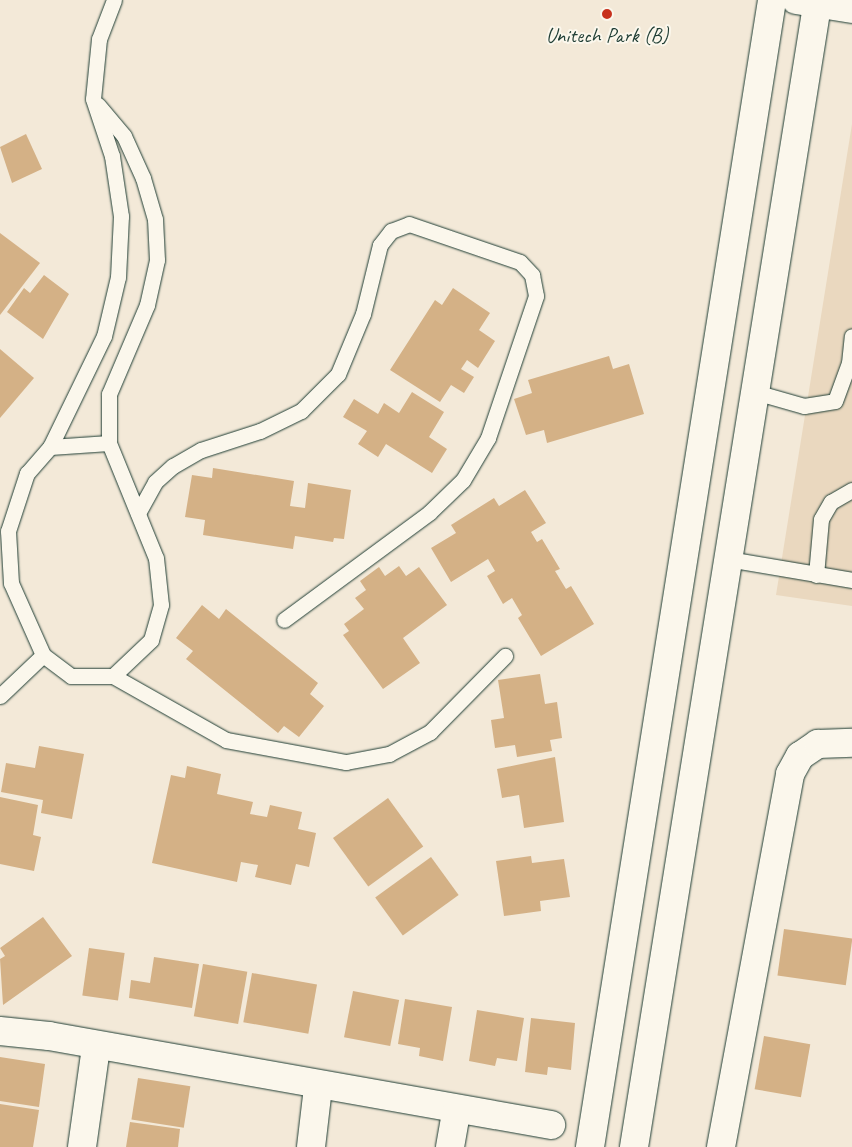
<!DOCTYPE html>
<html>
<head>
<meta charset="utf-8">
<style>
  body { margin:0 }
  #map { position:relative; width:852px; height:1147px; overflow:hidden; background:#f3e9d8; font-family:Caveat,sans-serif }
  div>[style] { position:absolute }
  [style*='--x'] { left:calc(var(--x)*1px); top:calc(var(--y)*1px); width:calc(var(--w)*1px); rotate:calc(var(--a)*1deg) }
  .built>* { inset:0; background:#ead8bf }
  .building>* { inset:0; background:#d4b186; transform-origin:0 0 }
  .roads { filter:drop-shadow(0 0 1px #1f3d34) drop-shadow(0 0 1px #1f3d34) }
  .service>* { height:15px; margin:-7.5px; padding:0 7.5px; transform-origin:7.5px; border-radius:7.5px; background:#fbf7ec }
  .minor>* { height:28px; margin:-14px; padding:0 14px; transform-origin:14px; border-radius:14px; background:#fbf7ec }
  .secondary>* { height:28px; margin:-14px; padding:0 14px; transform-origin:14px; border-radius:14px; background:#fbf7ec }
  .dots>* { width:14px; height:14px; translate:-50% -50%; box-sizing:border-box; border:2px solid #fbf7ec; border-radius:50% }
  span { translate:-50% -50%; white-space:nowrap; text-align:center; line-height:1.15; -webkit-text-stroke:4px #fbf7ec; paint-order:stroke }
  .poi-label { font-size:21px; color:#1f3d34 }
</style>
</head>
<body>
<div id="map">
  <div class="built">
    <div style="clip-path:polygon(852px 124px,852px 606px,776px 595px)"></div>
  </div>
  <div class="building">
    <div style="clip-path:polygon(26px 134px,42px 169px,12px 183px,0 147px)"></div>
    <div style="clip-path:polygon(0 233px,40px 263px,0 315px)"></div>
    <div style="clip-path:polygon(44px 275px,69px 294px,43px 339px,7px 312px,24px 288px,30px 293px)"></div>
    <div style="clip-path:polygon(453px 288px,490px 313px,479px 330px,495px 341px,478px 368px,467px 360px,461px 369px,474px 377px,464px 393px,451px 385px,440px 402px,390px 370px,435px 300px,442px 305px)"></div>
    <div style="clip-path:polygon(0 349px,34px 378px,0 418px)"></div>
    <div style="clip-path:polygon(609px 356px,613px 369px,629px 364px,644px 414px,547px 443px,544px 430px,526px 435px,514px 399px,532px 393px,528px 380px)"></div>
    <div style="clip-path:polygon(412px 392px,444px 412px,429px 437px,447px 449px,432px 473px,386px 444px,378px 457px,358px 444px,367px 431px,343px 417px,354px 399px,378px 414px,384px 403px,399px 413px)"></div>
    <div style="clip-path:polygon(213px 468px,294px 481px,290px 506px,305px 508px,308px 483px,351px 490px,344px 539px,334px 538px,333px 542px,295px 536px,293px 549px,203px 535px,205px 520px,185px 517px,192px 475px,212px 478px)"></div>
    <div style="clip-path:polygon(525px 490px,546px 523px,531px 532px,537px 542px,542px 539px,560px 569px,555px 571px,566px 589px,571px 586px,594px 624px,541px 656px,518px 618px,522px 615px,512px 598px,503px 604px,487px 576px,495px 571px,488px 559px,451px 582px,431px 548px,456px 533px,451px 525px,494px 498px,499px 506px)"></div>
    <div style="clip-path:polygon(399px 566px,406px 576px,419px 567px,447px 605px,403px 638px,420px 663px,383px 689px,343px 635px,349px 631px,344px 624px,364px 609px,355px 598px,366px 590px,360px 581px,379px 567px,385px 576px)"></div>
    <div style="clip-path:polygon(202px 605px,219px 619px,226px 609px,318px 683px,310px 694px,324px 706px,299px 737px,284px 726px,278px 733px,186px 659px,193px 651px,176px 638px)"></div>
    <div style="clip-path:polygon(540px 674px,545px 704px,557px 702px,562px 738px,550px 740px,552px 751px,517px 757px,515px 745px,495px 748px,491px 720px,504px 718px,498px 680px)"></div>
    <div style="clip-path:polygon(39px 746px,84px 754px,72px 819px,41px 813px,43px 800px,1px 792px,6px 763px,35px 768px)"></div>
    <div style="clip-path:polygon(555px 757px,564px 822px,524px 828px,519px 795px,502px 798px,497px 769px)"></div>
    <div style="clip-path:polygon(187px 766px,221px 774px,217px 794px,253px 802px,250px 814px,267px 817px,270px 805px,302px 812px,298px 829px,316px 833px,309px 867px,296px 864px,291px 885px,255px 877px,258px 865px,241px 862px,237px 882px,152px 863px,171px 775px,185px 778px)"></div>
    <div style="clip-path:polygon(0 797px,38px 805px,33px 835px,41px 837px,34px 871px,0 864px)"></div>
    <div style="left:388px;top:798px;width:60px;height:68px;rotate:54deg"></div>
    <div style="clip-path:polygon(531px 856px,532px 863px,564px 859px,570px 897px,540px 901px,541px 911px,504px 916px,496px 861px)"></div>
    <div style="left:431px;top:857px;width:47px;height:69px;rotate:54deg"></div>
    <div style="clip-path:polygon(43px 917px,72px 956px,3px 1005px,0 959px,5px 956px,0 948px)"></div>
    <div style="left:784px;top:929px;width:69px;height:47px;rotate:8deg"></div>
    <div style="left:89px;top:948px;width:36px;height:48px;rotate:8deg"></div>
    <div style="clip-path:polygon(154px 957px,199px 964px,192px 1008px,129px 998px,131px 980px,150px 983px)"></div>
    <div style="left:203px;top:964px;width:45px;height:53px;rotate:10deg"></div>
    <div style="left:252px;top:973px;width:66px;height:50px;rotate:10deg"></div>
    <div style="left:353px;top:991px;width:47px;height:47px;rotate:11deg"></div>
    <div style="clip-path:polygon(405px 999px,452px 1007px,443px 1061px,419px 1056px,420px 1048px,398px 1044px)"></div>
    <div style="clip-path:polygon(477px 1010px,524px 1018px,517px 1061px,497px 1058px,495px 1066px,469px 1061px)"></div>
    <div style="clip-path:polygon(531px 1018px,575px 1023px,571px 1070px,548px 1067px,547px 1075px,525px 1072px)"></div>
    <div style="left:764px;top:1036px;width:47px;height:54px;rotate:10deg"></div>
    <div style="clip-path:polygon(0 1057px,45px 1064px,39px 1107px,0 1101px)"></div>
    <div style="left:138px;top:1078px;width:53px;height:42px;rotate:9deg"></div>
    <div style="clip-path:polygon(0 1104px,39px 1110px,33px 1147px,0 1147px)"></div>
    <div style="clip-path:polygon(130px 1122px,180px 1129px,178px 1147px,126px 1147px)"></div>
  </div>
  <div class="roads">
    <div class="service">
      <div style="--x:114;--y:0;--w:42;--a:111"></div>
      <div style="--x:99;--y:39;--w:60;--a:95.7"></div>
      <div style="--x:93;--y:99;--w:60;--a:71.6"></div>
      <div style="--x:112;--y:156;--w:61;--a:81.5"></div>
      <div style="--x:121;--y:216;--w:61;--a:92.8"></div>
      <div style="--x:118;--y:277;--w:61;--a:103.3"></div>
      <div style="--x:104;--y:336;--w:123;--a:115.9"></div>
      <div style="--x:50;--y:447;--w:35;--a:131"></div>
      <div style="--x:27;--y:473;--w:61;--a:108.1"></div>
      <div style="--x:8;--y:531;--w:52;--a:86.7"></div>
      <div style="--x:11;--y:583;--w:79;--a:66"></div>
      <div style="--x:43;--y:655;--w:35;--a:37"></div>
      <div style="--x:71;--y:676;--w:42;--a:0"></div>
      <div style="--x:113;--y:676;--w:130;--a:29.5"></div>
      <div style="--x:226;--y:740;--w:122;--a:10.4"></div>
      <div style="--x:346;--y:762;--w:44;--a:-10.5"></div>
      <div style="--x:389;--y:754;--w:47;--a:-28.2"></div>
      <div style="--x:430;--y:732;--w:107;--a:-45.4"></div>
      <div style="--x:98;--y:105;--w:40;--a:50"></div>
      <div style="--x:124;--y:136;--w:46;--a:65.7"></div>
      <div style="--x:143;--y:178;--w:43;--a:73.7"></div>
      <div style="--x:155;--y:219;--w:41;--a:87.2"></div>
      <div style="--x:157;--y:260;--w:46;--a:102.5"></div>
      <div style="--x:147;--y:305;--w:97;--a:113.1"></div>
      <div style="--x:109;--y:394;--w:49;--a:90"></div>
      <div style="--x:109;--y:443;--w:124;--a:67.8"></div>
      <div style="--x:156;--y:558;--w:47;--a:83.9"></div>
      <div style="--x:161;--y:605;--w:36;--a:106"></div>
      <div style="--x:151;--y:640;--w:52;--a:136.5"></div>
      <div style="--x:755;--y:392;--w:51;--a:15.9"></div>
      <div style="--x:804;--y:406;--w:31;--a:-9"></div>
      <div style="--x:835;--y:401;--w:40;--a:-69.8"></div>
      <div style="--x:849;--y:363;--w:27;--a:-84"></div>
      <div style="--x:50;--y:447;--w:59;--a:-3.9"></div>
      <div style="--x:138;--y:513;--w:35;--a:-61"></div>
      <div style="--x:155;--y:482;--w:24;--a:-42"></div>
      <div style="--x:173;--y:466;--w:32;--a:-30"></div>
      <div style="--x:201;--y:450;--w:62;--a:-17.9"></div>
      <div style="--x:260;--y:431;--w:46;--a:-26"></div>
      <div style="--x:301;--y:411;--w:52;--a:-45"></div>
      <div style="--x:338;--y:374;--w:65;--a:-67.4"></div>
      <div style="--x:363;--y:314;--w:71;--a:-76.2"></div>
      <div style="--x:380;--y:245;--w:18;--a:-52"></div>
      <div style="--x:391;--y:231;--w:19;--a:-21"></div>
      <div style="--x:409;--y:224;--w:117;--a:18.9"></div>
      <div style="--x:520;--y:262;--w:18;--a:47"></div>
      <div style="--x:532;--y:275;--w:21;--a:79"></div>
      <div style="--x:536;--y:296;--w:150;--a:108.7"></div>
      <div style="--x:488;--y:438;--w:49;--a:120.8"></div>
      <div style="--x:463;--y:480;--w:47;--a:135.9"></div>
      <div style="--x:429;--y:513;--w:180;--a:143.6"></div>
      <div style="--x:728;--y:559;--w:126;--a:9.6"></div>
      <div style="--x:816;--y:575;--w:56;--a:-84.9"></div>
      <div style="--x:821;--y:519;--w:20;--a:-60"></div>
      <div style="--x:831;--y:502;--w:24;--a:-30"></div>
      <div style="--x:0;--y:696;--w:59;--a:-43.6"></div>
    </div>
    <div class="minor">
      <div style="--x:0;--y:1031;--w:49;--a:5.8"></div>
      <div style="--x:49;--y:1036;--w:510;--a:10.05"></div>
      <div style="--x:82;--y:1147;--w:101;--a:-82"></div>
      <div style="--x:311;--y:1147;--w:60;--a:-83.3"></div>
      <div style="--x:450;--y:1147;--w:36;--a:-80"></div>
      <div style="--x:721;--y:1147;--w:379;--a:-79.5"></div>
      <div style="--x:790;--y:774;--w:21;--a:-61"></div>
      <div style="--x:800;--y:756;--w:22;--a:-34"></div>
      <div style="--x:818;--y:744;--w:34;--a:-2"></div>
    </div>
    <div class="secondary">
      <div style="--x:796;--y:0;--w:57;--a:9.1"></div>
      <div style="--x:590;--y:1147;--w:1161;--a:-80.98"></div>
      <div style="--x:634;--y:1147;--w:1162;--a:-80.89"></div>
    </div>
  </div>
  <div class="dots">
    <div style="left:607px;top:14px;background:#c8321e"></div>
  </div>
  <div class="poi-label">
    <span style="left:607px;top:35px">Unitech Park (B)</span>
  </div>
</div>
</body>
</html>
